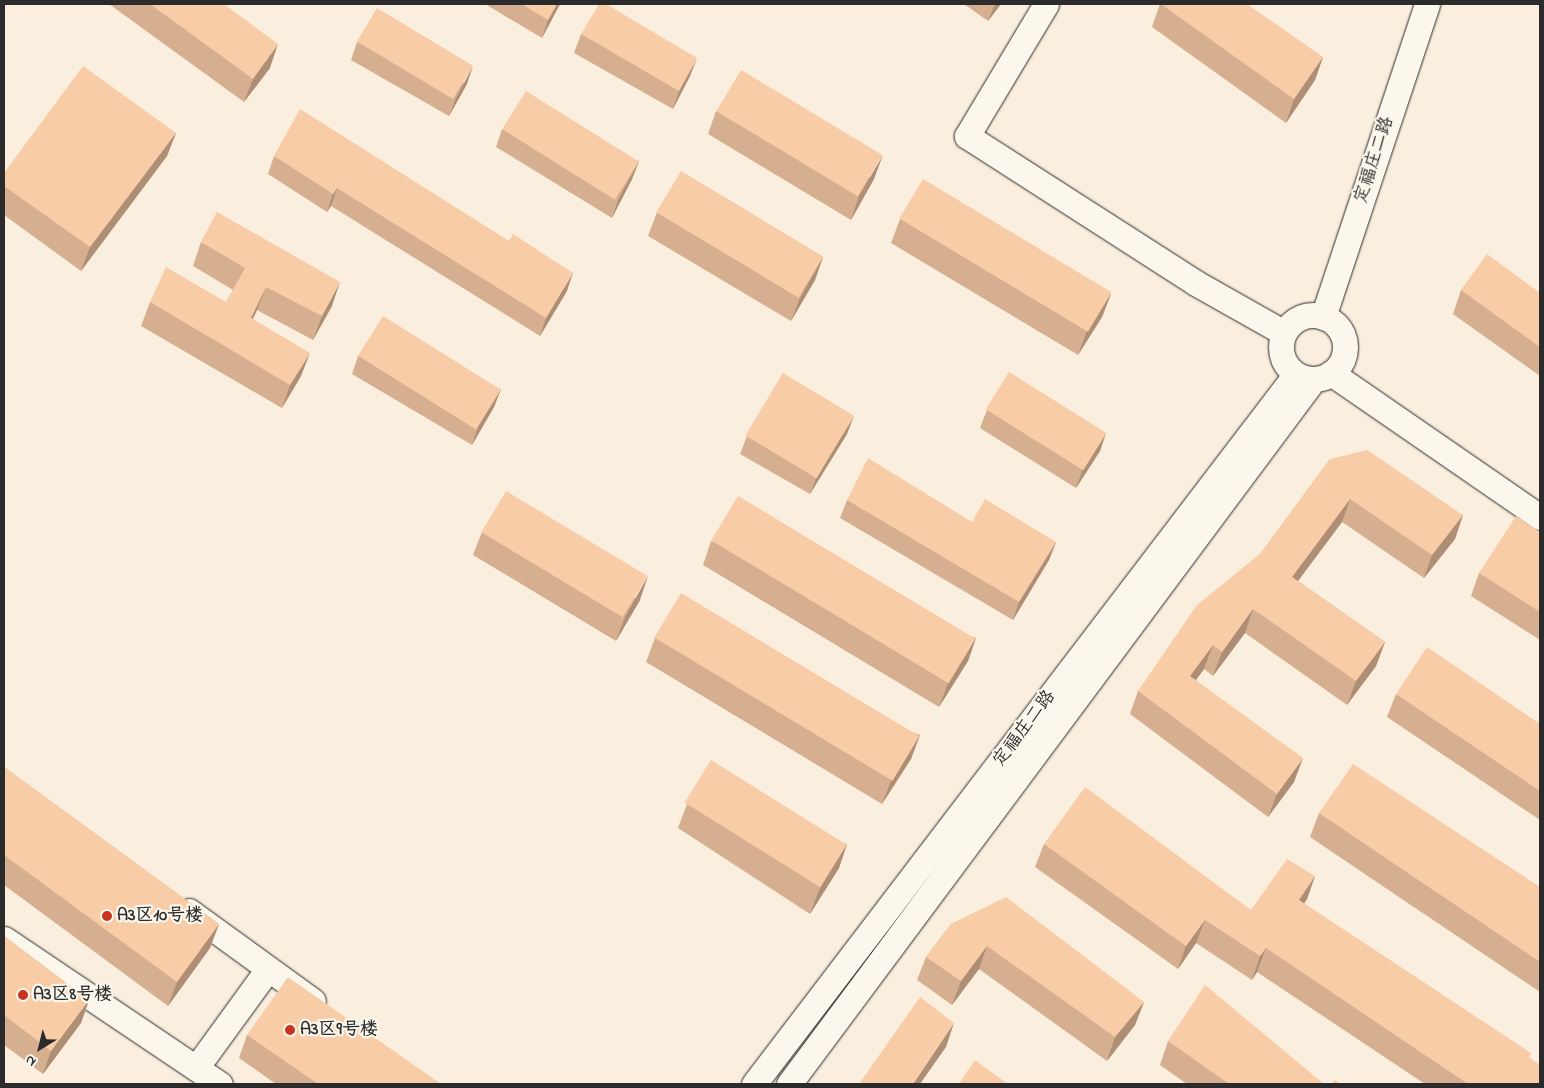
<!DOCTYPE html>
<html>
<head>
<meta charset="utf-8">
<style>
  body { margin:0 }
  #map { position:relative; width:1544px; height:1088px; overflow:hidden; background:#faeede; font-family:"Indie Flower","LXGW WenKai TC",sans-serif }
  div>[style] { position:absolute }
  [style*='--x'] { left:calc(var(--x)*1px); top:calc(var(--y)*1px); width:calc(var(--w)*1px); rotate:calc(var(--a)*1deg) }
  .roads { filter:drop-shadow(0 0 1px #2b2b2b) drop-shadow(0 0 1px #2b2b2b) }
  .minor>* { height:25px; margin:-12.5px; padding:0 12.5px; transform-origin:12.5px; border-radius:12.5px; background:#fbf7ec }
  .minor>.ring { margin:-12.5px; padding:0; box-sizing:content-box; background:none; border:25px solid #fbf7ec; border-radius:50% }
  .wall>* { inset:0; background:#d5af90 }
  .shaded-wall>* { inset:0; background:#ae8f75 }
  .building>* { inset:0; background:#f8cca7; transform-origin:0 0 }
  .dots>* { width:14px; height:14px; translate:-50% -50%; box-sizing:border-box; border:2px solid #fbf7ec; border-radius:50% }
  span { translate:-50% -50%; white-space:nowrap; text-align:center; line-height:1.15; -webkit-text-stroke:4.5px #fbf7ec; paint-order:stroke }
  .street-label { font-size:18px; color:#2b2b2b }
  .poi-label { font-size:18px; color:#2b2b2b; font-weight:700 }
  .left { translate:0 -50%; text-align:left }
  .frame { position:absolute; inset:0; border:5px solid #2b2b2b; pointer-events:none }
  .north { position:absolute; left:15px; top:1023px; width:50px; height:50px; -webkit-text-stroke:4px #fbf7ec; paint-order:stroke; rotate:216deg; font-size:14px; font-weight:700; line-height:20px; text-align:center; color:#2b2b2b }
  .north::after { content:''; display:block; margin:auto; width:18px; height:22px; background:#2b2b2b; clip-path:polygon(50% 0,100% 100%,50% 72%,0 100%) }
</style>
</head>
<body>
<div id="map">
  <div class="roads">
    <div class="minor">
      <div style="--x:1046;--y:4;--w:154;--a:120.9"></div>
      <div style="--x:967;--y:136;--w:270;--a:32.7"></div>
      <div style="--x:1194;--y:282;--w:103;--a:29.5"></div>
      <div class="ring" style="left:1281px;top:315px;width:39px;height:39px"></div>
      <div style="--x:1323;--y:317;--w:330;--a:-71.6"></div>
      <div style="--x:1331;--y:373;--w:254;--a:34.6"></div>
      <div style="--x:189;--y:911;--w:153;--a:36"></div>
      <div style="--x:4;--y:939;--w:260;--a:33.9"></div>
      <div style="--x:196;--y:1068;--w:122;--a:-54"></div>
      <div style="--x:754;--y:1084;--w:893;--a:-52.64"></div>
      <div style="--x:789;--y:1084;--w:879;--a:-53.33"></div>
    </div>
  </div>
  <div class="wall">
    <div style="clip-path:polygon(109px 4px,224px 4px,270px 68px,244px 102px)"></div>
    <div style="clip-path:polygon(485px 4px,560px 4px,542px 38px)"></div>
    <div style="clip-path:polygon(964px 4px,1001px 4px,988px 21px)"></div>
    <div style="clip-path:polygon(1160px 4px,1323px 57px,1315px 80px,1286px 123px,1152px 27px)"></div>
    <div style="clip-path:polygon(581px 34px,690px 76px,673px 109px,574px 53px)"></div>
    <div style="clip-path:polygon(357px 42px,467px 84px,449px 116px,351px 60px)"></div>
    <div style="clip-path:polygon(716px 111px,874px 179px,851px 220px,708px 134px)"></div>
    <div style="clip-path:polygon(502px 129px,639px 161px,632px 179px,612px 218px,496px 147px)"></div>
    <div style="clip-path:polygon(176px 133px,167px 156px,81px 271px,4px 215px,4px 173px)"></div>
    <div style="clip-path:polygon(274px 156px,567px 291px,540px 336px,331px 206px,327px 212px,268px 174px)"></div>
    <div style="clip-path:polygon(657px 212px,823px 257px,815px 280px,791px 321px,648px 236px)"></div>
    <div style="clip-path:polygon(900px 219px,1111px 294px,1102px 317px,1078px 355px,891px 243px)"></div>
    <div style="clip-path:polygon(201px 242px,332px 306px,313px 340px,257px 310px,253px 319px,301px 376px,282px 408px,141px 326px,150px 302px,226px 302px,233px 290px,193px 266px)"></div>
    <div style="clip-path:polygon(1461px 290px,1540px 293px,1540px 376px,1453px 314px)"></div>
    <div style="clip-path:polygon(358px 356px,501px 389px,494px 407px,472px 445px,352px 374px)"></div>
    <div style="clip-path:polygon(987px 410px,1106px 433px,1100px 451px,1076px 488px,980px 428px)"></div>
    <div style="clip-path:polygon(847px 434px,810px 494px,740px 454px,747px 436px)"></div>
    <div style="clip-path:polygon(1330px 459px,1463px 515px,1455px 539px,1424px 578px,1342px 522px,1298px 581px,1385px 642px,1376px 666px,1347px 705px,1245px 633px,1213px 676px,1204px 669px,1196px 680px,1294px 782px,1268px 817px,1130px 714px,1138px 691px,1261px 553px)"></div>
    <div style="clip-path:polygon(847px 500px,972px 522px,1056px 542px,1049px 560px,1013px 620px,840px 518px)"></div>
    <div style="clip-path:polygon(482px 532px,640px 600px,616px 641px,473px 555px)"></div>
    <div style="clip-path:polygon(1540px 532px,1540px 640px,1471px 596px,1479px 573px)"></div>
    <div style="clip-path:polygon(711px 541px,976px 638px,968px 661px,939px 707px,703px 565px)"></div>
    <div style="clip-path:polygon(655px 638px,920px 735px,911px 759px,882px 804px,646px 662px)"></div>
    <div style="clip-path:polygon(1396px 694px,1540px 724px,1540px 820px,1387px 717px)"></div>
    <div style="clip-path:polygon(4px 767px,219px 924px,210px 948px,168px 1006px,4px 885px)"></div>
    <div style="clip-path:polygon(687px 804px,847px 844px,839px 868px,810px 914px,678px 828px)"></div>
    <div style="clip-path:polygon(1319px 813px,1540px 887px,1540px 992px,1310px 837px)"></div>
    <div style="clip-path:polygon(1044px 844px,1251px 910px,1315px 876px,1307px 899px,1304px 904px,1530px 1058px,1540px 1084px,1425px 1084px,1257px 972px,1252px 980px,1196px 943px,1178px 969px,1035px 867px)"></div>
    <div style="clip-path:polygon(951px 924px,1144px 1002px,1135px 1025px,1107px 1061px,979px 969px,952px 1005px,917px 980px,926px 957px)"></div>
    <div style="clip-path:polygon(4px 936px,89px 1000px,81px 1023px,43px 1074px,4px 1045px)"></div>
    <div style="clip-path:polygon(247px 1035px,441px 1084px,276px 1084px,239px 1058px)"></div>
    <div style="clip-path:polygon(1168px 1041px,1324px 1084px,1187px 1084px,1160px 1065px)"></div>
  </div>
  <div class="shaded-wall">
    <div style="clip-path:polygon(557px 4px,560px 4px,542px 38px,548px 20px)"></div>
    <div style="clip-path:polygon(995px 4px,1001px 4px,988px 21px)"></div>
    <div style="clip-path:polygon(278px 44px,270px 68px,244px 102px,253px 79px)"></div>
    <div style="clip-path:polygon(1323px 57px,1315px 80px,1286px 123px,1294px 99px)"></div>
    <div style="clip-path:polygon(697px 58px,690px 76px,673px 109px,679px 91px)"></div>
    <div style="clip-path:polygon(473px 66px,467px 84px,449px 116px,456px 98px)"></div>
    <div style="clip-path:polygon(176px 133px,167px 156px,81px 271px,90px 247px)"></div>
    <div style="clip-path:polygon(883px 155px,874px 179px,851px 220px,859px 196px)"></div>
    <div style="clip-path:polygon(639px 161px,632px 179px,612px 218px,618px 200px)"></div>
    <div style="clip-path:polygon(337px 188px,331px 206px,327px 212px,333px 194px)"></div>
    <div style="clip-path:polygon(823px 257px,815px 280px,791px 321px,800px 298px)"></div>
    <div style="clip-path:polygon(573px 273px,567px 291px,540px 336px,546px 318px)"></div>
    <div style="clip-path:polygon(340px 282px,332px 306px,313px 340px,322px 316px)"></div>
    <div style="clip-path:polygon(266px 287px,257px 310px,242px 341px,251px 318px)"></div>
    <div style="clip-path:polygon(1111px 294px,1102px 317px,1078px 355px,1087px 331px)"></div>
    <div style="clip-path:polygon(310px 353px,301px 376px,282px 408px,290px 385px)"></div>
    <div style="clip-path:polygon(501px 389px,494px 407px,472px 445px,478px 427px)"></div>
    <div style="clip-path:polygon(854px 416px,847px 434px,810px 494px,817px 476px)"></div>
    <div style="clip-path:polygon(1106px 433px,1100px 451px,1076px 488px,1083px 469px)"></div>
    <div style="clip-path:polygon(1350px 499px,1342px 522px,1283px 601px,1292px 577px)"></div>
    <div style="clip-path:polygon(1463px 515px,1455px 539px,1424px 578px,1432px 555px)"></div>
    <div style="clip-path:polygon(1056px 542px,1049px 560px,1013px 620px,1019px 602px)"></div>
    <div style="clip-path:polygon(648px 576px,640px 600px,616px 641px,625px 617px)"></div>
    <div style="clip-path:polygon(1253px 609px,1245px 633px,1213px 676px,1222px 652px)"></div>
    <div style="clip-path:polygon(976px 638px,968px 661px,939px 707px,948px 683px)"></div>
    <div style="clip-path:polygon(1385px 642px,1376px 666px,1347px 705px,1356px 681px)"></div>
    <div style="clip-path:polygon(1213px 645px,1204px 669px,1182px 699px,1190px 676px)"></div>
    <div style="clip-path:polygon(920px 735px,911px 759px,882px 804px,891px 781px)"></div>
    <div style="clip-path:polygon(1303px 758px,1294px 782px,1268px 817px,1277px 794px)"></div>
    <div style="clip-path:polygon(847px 844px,839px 868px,810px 914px,819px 890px)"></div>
    <div style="clip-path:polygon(1315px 876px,1307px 899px,1290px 923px,1299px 900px)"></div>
    <div style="clip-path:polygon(1205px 920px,1196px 943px,1178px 969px,1186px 946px)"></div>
    <div style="clip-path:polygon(219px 924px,210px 948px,168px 1006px,177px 982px)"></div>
    <div style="clip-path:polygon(987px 946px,979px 969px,952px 1005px,961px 981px)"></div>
    <div style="clip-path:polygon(1266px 948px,1257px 972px,1252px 980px,1260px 956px)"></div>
    <div style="clip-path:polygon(89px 1000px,81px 1023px,43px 1074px,51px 1051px)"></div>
    <div style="clip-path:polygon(1144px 1002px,1135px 1025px,1107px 1061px,1115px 1037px)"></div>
    <div style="clip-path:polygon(954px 1023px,946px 1047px,920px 1084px,913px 1084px)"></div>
  </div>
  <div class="building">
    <div style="clip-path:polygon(150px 4px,224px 4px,278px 44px,253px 79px)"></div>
    <div style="clip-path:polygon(521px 4px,557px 4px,548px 20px)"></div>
    <div style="clip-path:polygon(599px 4px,606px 4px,697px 58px,679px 91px,581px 34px)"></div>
    <div style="clip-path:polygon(1161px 4px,1247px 4px,1323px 57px,1294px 99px)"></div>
    <div style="left:377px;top:8px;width:112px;height:39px;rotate:31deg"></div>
    <div style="clip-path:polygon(83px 66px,176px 133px,90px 247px,4px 186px,4px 173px)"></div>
    <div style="left:741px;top:70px;width:165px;height:48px;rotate:31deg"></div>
    <div style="left:526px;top:91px;width:133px;height:45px;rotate:32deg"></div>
    <div style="clip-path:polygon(300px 109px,509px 241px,513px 234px,573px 273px,546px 318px,337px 188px,333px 194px,274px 156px)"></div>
    <div style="left:681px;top:171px;width:166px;height:48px;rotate:31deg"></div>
    <div style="left:923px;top:179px;width:220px;height:46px;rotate:31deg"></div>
    <div style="clip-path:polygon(217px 212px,340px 282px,322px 316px,266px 287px,251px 318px,310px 353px,290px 385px,150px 302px,166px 267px,226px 302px,245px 268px,201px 242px)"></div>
    <div style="clip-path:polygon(1487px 254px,1540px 293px,1540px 347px,1461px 290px)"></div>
    <div style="left:383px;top:316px;width:139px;height:47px;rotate:32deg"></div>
    <div style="left:1009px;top:372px;width:115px;height:44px;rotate:32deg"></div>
    <div style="left:783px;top:373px;width:83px;height:73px;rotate:31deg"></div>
    <div style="clip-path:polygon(1367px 450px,1463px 515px,1432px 555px,1350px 499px,1292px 577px,1385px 642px,1356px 681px,1253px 609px,1222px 652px,1213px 645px,1190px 676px,1303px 758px,1277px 794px,1138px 691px,1197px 605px,1261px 553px,1330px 459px)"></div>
    <div style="clip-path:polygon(868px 458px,972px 522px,985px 499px,1056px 542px,1019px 602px,847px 500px)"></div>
    <div style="left:506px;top:491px;width:165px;height:48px;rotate:31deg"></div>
    <div style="left:738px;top:496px;width:277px;height:52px;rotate:31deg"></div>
    <div style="clip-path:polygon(1516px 516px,1540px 532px,1540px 612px,1479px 573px)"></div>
    <div style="left:681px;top:593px;width:278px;height:52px;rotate:31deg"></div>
    <div style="clip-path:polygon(1427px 647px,1540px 724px,1540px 791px,1396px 694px)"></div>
    <div style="left:711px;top:760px;width:160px;height:50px;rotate:32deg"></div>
    <div style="clip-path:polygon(1353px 764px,1540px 887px,1540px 962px,1319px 813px)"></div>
    <div style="clip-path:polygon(4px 767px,219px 924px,177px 982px,4px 855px)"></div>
    <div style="clip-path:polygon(1085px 787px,1251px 910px,1287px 859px,1315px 876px,1299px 900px,1531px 1053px,1529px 1057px,1540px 1065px,1540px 1084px,1468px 1084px,1266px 948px,1260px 956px,1205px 920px,1186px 946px,1044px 844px)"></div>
    <div style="clip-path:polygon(1006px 897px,1144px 1002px,1115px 1037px,987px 946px,961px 981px,926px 957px,951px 924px)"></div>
    <div style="clip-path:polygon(4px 936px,89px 1000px,51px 1051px,4px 1015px)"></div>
    <div style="clip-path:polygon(288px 977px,441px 1084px,318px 1084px,247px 1035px)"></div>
    <div style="clip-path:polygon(1205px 985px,1324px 1084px,1229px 1084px,1168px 1041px)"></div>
    <div style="clip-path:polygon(920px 997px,954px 1023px,913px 1084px,859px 1084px)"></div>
    <div style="clip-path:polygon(975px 1060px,1008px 1084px,959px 1084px)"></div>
    <div style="clip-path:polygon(1335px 1080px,1341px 1084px,1331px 1084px)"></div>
  </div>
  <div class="dots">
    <div style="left:107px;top:916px;background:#c8321e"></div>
    <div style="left:23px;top:995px;background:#c8321e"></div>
    <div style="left:290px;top:1030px;background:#c8321e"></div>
  </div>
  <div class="street-label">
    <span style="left:1375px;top:160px;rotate:-72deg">定福庄二路</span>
    <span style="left:1025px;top:729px;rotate:-53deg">定福庄二路</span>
  </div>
  <div class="poi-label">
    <span class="left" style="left:117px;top:916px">A3区10号楼</span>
    <span class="left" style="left:33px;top:995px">A3区8号楼</span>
    <span class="left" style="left:300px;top:1030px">A3区9号楼</span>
  </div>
  <div class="frame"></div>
  <div class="north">N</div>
</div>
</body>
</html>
